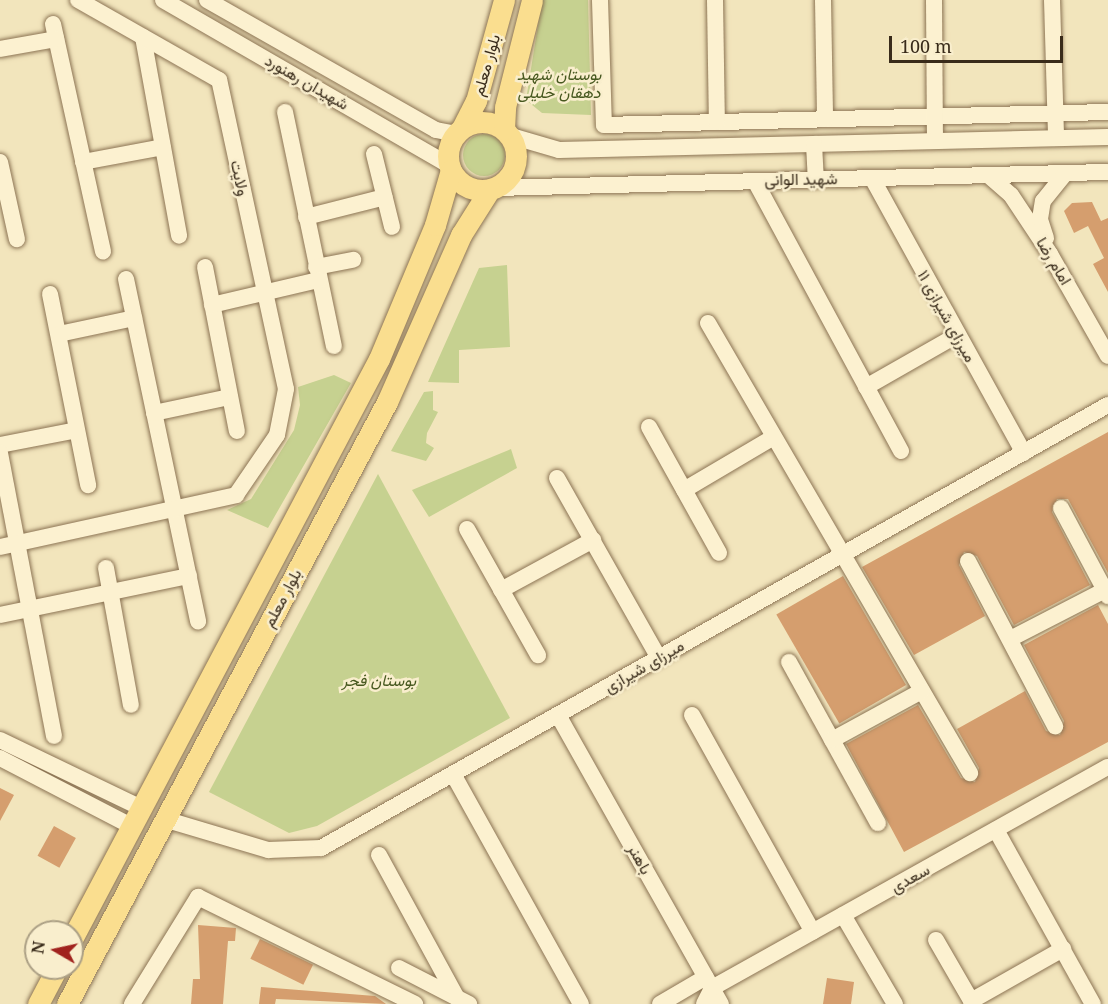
<!DOCTYPE html>
<html>
<head>
<meta charset="utf-8">
<style>
  body { margin:0 }
  #map { position:relative; width:1108px; height:1004px; overflow:hidden; background:#f2e5bc; font-family:"Noto Serif",Vazirmatn,serif }
  div>[style] { position:absolute }
  [style*='--x'] { left:calc(var(--x)*1px); top:calc(var(--y)*1px); width:calc(var(--w)*1px); rotate:calc(var(--a)*1deg) }
  .green>* { inset:0; background:#c6d190 }
  .round { border-radius:50% }
  .building>* { inset:0; background:#d59e6e; transform-origin:0 0 }
  .roads { filter:drop-shadow(0 0 2px #8c7454) drop-shadow(0 0 2px #8c7454) }
  .minor>* { height:16px; margin:-8px; padding:0 8px; transform-origin:8px; border-radius:8px; background:#fcf1d0 }
  .major>* { height:21px; margin:-10.5px; padding:0 10.5px; transform-origin:10.5px; border-radius:10.5px; background:#fade8f }
  .major>.ring { margin:-10.5px; padding:0; box-sizing:content-box; background:none; border:21px solid #fade8f; border-radius:50% }
  span { translate:-50% -50%; white-space:nowrap; text-align:center; line-height:1.15; -webkit-text-stroke:5px #f9eecd; paint-order:stroke }
  .street-label { font-size:16px; color:#392b1a }
  .park-label { font-size:16px; color:#47581f; font-style:italic }
  .north { position:absolute; left:24px; top:920px; width:60px; height:60px; box-sizing:border-box; background:#f9eecd; border:2px solid #aca085; border-radius:50%; rotate:279deg; font-size:16px; font-weight:700; line-height:24px; text-align:center; color:#392b1a }
  .north::after { content:''; display:block; margin:auto; width:21px; height:27px; background:#a1231e; clip-path:polygon(50% 0,100% 100%,50% 72%,0 100%) }
  .scale { position:absolute; left:889px; top:36px; width:174px; height:27px; box-sizing:border-box; border:3px solid #392b1a; border-top:0; padding-left:8px; font-size:18px; line-height:21px; white-space:nowrap; color:#392b1a; -webkit-text-stroke:4px #f9eecd; paint-order:stroke }
</style>
</head>
<body>
<div id="map">
  <div class="green">
    <div style="clip-path:polygon(542px 0,588px 0,591px 115px,542px 113px,526px 100px)"></div>
    <div class="round" style="left:463px;top:134px;width:42px;height:42px"></div>
    <div style="clip-path:polygon(507px 265px,510px 347px,459px 350px,459px 383px,428px 382px,479px 268px)"></div>
    <div style="clip-path:polygon(334px 375px,351px 383px,268px 528px,227px 510px,251px 499px,294px 430px,300px 405px,298px 387px)"></div>
    <div style="clip-path:polygon(433px 391px,433px 410px,438px 412px,427px 433px,426px 443px,434px 448px,426px 461px,391px 451px,424px 392px)"></div>
    <div style="clip-path:polygon(511px 449px,517px 468px,429px 517px,412px 490px)"></div>
    <div style="clip-path:polygon(378px 474px,510px 718px,317px 826px,289px 833px,209px 792px)"></div>
  </div>
  <div class="building">
    <div style="clip-path:polygon(1092px 202px,1101px 221px,1108px 218px,1108px 292px,1093px 264px,1104px 258px,1088px 226px,1074px 233px,1064px 211px,1072px 203px)"></div>
    <div style="clip-path:polygon(1108px 432px,1108px 573px,1068px 499px,1057px 499px,1052px 512px,1090px 585px,1014px 625px,977px 556px,964px 552px,959px 565px,985px 616px,914px 655px,862px 567px)"></div>
    <div style="left:843px;top:576px;width:126px;height:77px;rotate:60deg"></div>
    <div style="clip-path:polygon(1098px 605px,1108px 624px,1108px 742px,904px 852px,846px 744px,918px 705px,961px 778px,975px 782px,979px 768px,957px 729px,1025px 691px,1046px 731px,1060px 735px,1064px 721px,1024px 645px)"></div>
    <div style="clip-path:polygon(0 788px,14px 795px,0 821px)"></div>
    <div style="left:54px;top:826px;width:25px;height:34px;rotate:29deg"></div>
    <div style="clip-path:polygon(198px 925px,236px 928px,235px 941px,228px 941px,223px 1004px,191px 1004px,193px 979px,200px 979px)"></div>
    <div style="left:260px;top:939px;width:59px;height:22px;rotate:26deg"></div>
    <div style="clip-path:polygon(827px 978px,854px 982px,851px 1004px,823px 1004px)"></div>
    <div style="clip-path:polygon(261px 987px,375px 996px,386px 1004px,276px 999px,275px 1004px,259px 1004px)"></div>
  </div>
  <div class="roads">
    <div class="minor">
      <div style="--x:163;--y:0;--w:332;--a:30"></div>
      <div style="--x:207;--y:0;--w:263;--a:29.6"></div>
      <div style="--x:436;--y:130;--w:20;--a:11"></div>
      <div style="--x:600;--y:0;--w:125;--a:88.2"></div>
      <div style="--x:604;--y:125;--w:504;--a:-1.48"></div>
      <div style="--x:715;--y:0;--w:122;--a:89.1"></div>
      <div style="--x:823;--y:0;--w:119;--a:89"></div>
      <div style="--x:934;--y:0;--w:141;--a:89.6"></div>
      <div style="--x:1052;--y:0;--w:138;--a:88.3"></div>
      <div style="--x:53;--y:24;--w:233;--a:77.6"></div>
      <div style="--x:143;--y:37;--w:202;--a:79.7"></div>
      <div style="--x:0;--y:49;--w:57;--a:-10.1"></div>
      <div style="--x:285;--y:112;--w:239;--a:78.2"></div>
      <div style="--x:511;--y:136;--w:50;--a:16.3"></div>
      <div style="--x:559;--y:150;--w:549;--a:-1.36"></div>
      <div style="--x:814;--y:144;--w:35;--a:87"></div>
      <div style="--x:374;--y:154;--w:75;--a:76.1"></div>
      <div style="--x:0;--y:162;--w:79;--a:77.6"></div>
      <div style="--x:83;--y:162;--w:81;--a:-10.6"></div>
      <div style="--x:988;--y:175;--w:30;--a:41"></div>
      <div style="--x:1011;--y:195;--w:71;--a:56.5"></div>
      <div style="--x:1050;--y:254;--w:117;--a:60.4"></div>
      <div style="--x:872;--y:178;--w:314;--a:61.1"></div>
      <div style="--x:755;--y:181;--w:307;--a:61.6"></div>
      <div style="--x:495;--y:188;--w:613;--a:-1.5"></div>
      <div style="--x:306;--y:217;--w:81;--a:-14.2"></div>
      <div style="--x:1046;--y:238;--w:20;--a:-108"></div>
      <div style="--x:1040;--y:219;--w:18;--a:-81"></div>
      <div style="--x:1043;--y:201;--w:36;--a:-51"></div>
      <div style="--x:205;--y:267;--w:167;--a:79"></div>
      <div style="--x:316;--y:267;--w:38;--a:-11"></div>
      <div style="--x:126;--y:279;--w:350;--a:78.1"></div>
      <div style="--x:50;--y:294;--w:195;--a:78.7"></div>
      <div style="--x:212;--y:305;--w:110;--a:-13.2"></div>
      <div style="--x:708;--y:323;--w:521;--a:59.79"></div>
      <div style="--x:59;--y:334;--w:77;--a:-12"></div>
      <div style="--x:866;--y:387;--w:105;--a:-29.7"></div>
      <div style="--x:154;--y:413;--w:77;--a:-12"></div>
      <div style="--x:649;--y:427;--w:144;--a:60.9"></div>
      <div style="--x:0;--y:445;--w:78;--a:-11"></div>
      <div style="--x:0;--y:453;--w:288;--a:79.2"></div>
      <div style="--x:557;--y:478;--w:207;--a:60.5"></div>
      <div style="--x:684;--y:490;--w:104;--a:-30.5"></div>
      <div style="--x:1061;--y:508;--w:100;--a:61.9"></div>
      <div style="--x:467;--y:529;--w:145;--a:60.6"></div>
      <div style="--x:0;--y:547;--w:242;--a:-12.4"></div>
      <div style="--x:236;--y:495;--w:73;--a:-55.7"></div>
      <div style="--x:277;--y:435;--w:47;--a:-78.9"></div>
      <div style="--x:286;--y:389;--w:316;--a:-102.2"></div>
      <div style="--x:219;--y:80;--w:162;--a:-150.4"></div>
      <div style="--x:968;--y:561;--w:187;--a:62.2"></div>
      <div style="--x:106;--y:568;--w:139;--a:79.7"></div>
      <div style="--x:501;--y:590;--w:105;--a:-28.5"></div>
      <div style="--x:0;--y:615;--w:193;--a:-11.7"></div>
      <div style="--x:1012;--y:638;--w:105;--a:-27.3"></div>
      <div style="--x:789;--y:662;--w:184;--a:61.1"></div>
      <div style="--x:558;--y:715;--w:332;--a:60.6"></div>
      <div style="--x:692;--y:715;--w:248;--a:60.9"></div>
      <div style="--x:0;--y:740;--w:154;--a:25.7"></div>
      <div style="--x:832;--y:740;--w:102;--a:-28.6"></div>
      <div style="--x:0;--y:758;--w:148;--a:27.4"></div>
      <div style="--x:453;--y:774;--w:263;--a:60.9"></div>
      <div style="--x:164;--y:819;--w:109;--a:16.6"></div>
      <div style="--x:268;--y:850;--w:53;--a:-2.2"></div>
      <div style="--x:321;--y:848;--w:903;--a:-29.38"></div>
      <div style="--x:996;--y:830;--w:199;--a:60.9"></div>
      <div style="--x:379;--y:855;--w:163;--a:61.4"></div>
      <div style="--x:843;--y:915;--w:103;--a:59.7"></div>
      <div style="--x:936;--y:940;--w:74;--a:60"></div>
      <div style="--x:399;--y:968;--w:79;--a:27.2"></div>
      <div style="--x:971;--y:1001;--w:106;--a:-29.5"></div>
      <div style="--x:132;--y:1004;--w:126;--a:-58.3"></div>
      <div style="--x:198;--y:897;--w:242;--a:26.2"></div>
      <div style="--x:660;--y:1004;--w:53;--a:-30.4"></div>
      <div style="--x:704;--y:1004;--w:18;--a:-63"></div>
      <div style="--x:712;--y:988;--w:453;--a:-29.2"></div>
    </div>
    <div class="major">
      <div class="ring" style="left:448px;top:122px;width:47px;height:47px"></div>
      <div style="--x:462;--y:128;--w:30;--a:-63"></div>
      <div style="--x:476;--y:101;--w:105;--a:-74.5"></div>
      <div style="--x:504;--y:129;--w:22;--a:-87"></div>
      <div style="--x:505;--y:107;--w:110;--a:-75.8"></div>
      <div style="--x:72;--y:939;--w:656;--a:-62.11"></div>
      <div style="--x:379;--y:359;--w:145;--a:-67.3"></div>
      <div style="--x:435;--y:225;--w:57;--a:-73.8"></div>
      <div style="--x:38;--y:1004;--w:41;--a:-62.2"></div>
      <div style="--x:67;--y:1004;--w:682;--a:-62.01"></div>
      <div style="--x:387;--y:402;--w:183;--a:-66.1"></div>
      <div style="--x:461;--y:235;--w:54;--a:-57.8"></div>
    </div>
  </div>
  <div class="street-label">
    <span style="left:486px;top:65px;rotate:-74deg">بلوار معلم</span>
    <span style="left:307px;top:82px;rotate:30deg">شهیدان رهنورد</span>
    <span style="left:240px;top:178px;rotate:78deg">ولایت</span>
    <span style="left:801px;top:179px;rotate:-1deg">شهید الوانی</span>
    <span style="left:1054px;top:261px;rotate:59deg">امام رضا</span>
    <span style="left:947px;top:316px;rotate:61deg">میرزای شیرازی ۱۱</span>
    <span style="left:282px;top:598px;rotate:-62deg">بلوار معلم</span>
    <span style="left:644px;top:666px;rotate:-30deg">میرزای شیرازی</span>
    <span style="left:640px;top:859px;rotate:61deg">باهنر</span>
    <span style="left:910px;top:878px;rotate:-29deg">سعدی</span>
  </div>
  <div class="park-label">
    <span style="left:559px;top:83px">بوستان شهید<br>دهقان خلیلی</span>
    <span style="left:379px;top:680px">بوستان فجر</span>
  </div>
  <div class="north">N</div>
  <div class="scale">100 m</div>
</div>
</body>
</html>
